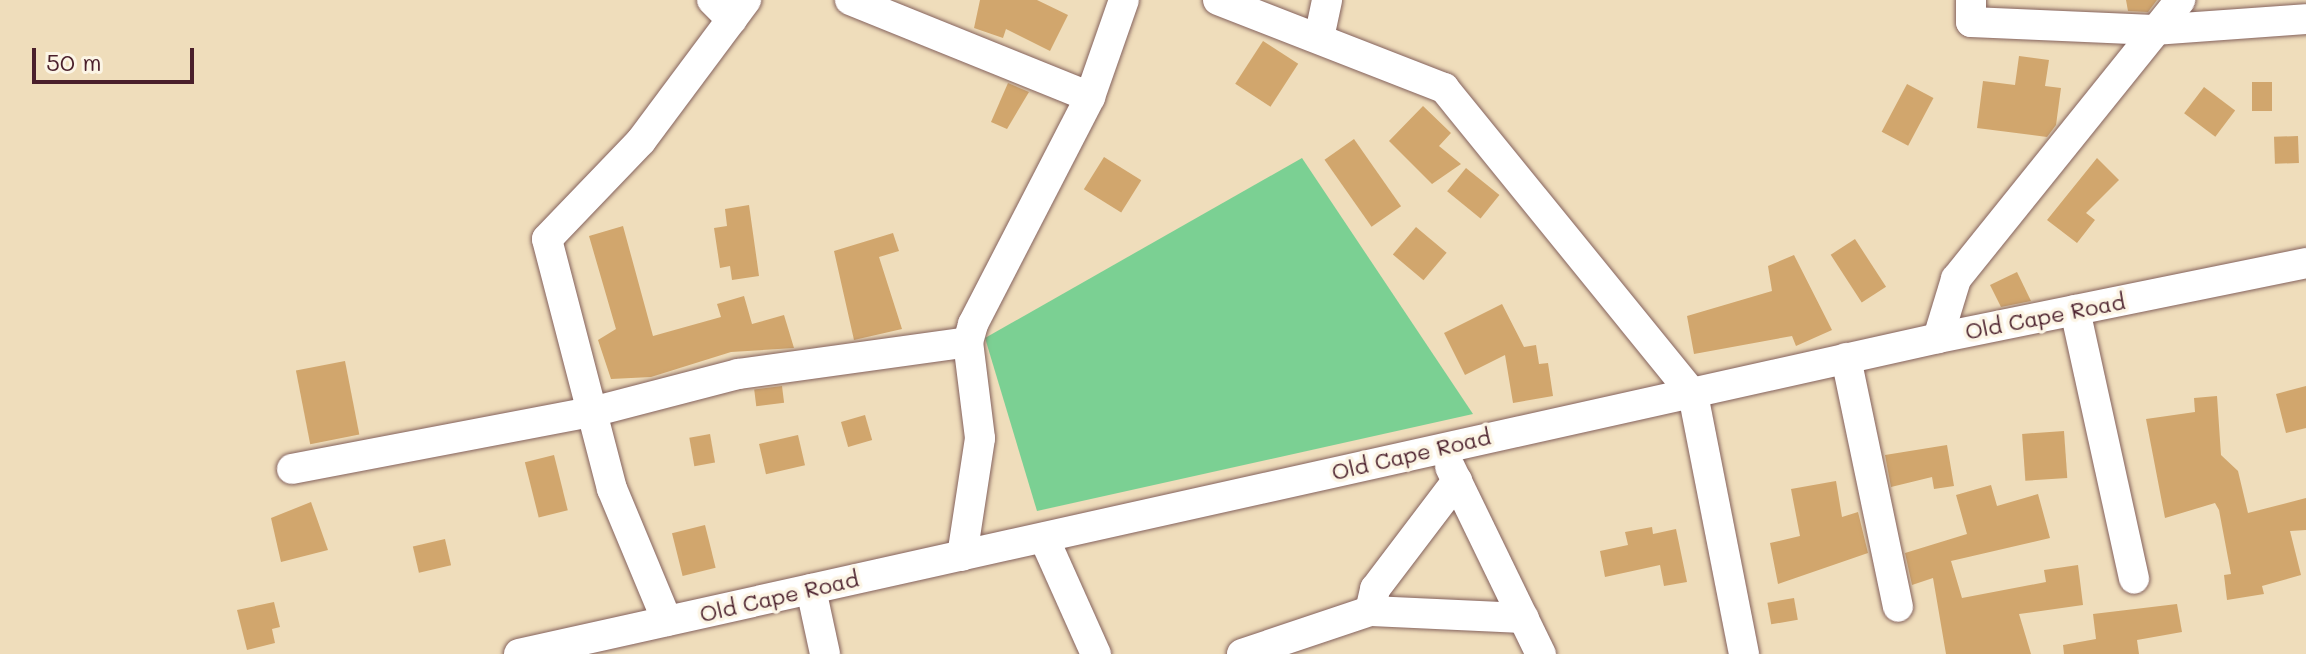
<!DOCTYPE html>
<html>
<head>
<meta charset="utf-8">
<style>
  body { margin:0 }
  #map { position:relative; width:2306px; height:654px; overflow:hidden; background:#efddbb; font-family:Mali,sans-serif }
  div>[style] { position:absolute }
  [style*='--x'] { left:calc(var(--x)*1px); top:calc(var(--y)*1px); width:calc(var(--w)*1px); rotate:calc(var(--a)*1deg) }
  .green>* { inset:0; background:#7bd093 }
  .building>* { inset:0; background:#d1a66d; transform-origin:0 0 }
  .roads { filter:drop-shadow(0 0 2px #84625d) drop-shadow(0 0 2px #84625d) }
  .minor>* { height:30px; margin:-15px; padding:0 15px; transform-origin:15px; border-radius:15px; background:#fff }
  span { translate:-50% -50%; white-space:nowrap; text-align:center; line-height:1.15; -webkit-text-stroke:7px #fcf5e5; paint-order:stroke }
  .street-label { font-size:22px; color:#4a1f2b }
  .scale { position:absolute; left:32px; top:48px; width:162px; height:36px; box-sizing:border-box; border:4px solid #4a1f2b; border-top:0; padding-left:10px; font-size:24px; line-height:28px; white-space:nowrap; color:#4a1f2b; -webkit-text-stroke:6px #fcf5e5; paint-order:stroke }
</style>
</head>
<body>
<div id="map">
  <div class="green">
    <div style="clip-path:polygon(1302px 158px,1473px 414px,1037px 511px,985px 338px)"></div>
  </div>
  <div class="building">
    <div style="clip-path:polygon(980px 0,1037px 0,1068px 15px,1050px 51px,1006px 29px,1003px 38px,974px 28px)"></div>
    <div style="clip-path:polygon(2126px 0,2157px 0,2148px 12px,2128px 11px)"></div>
    <div style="left:1263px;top:41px;width:42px;height:51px;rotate:33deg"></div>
    <div style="clip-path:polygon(2019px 56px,2049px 60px,2045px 86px,2061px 88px,2056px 125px,2047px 137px,1977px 128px,1983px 81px,2015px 85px)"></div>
    <div style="left:2252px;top:82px;width:20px;height:29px"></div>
    <div style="clip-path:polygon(1008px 83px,1029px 92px,1007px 129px,991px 122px)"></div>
    <div style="left:1907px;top:84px;width:30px;height:54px;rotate:28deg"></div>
    <div style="left:2204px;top:87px;width:39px;height:33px;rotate:37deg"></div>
    <div style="clip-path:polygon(1423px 106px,1451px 133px,1439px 146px,1461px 164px,1432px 184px,1389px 141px)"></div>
    <div style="left:2298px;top:136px;width:27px;height:24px;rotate:88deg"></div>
    <div style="left:1354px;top:139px;width:82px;height:36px;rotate:55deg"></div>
    <div style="left:1104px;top:157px;width:44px;height:38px;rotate:32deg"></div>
    <div style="clip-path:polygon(2097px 158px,2119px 180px,2086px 213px,2095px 220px,2077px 243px,2047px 220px)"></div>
    <div style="left:1466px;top:168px;width:43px;height:30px;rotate:39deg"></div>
    <div style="clip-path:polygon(749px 205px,759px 276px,732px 280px,730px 266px,720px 268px,714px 228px,727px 226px,725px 209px)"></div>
    <div style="clip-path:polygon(623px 226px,653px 336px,721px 317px,717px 304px,744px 296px,752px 324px,784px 315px,794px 348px,731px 352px,651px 377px,611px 379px,598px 340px,616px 329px,589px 236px)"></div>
    <div style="left:1416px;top:227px;width:40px;height:36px;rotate:40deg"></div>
    <div style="clip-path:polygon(893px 233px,899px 251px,879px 257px,902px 329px,854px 340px,834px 251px)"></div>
    <div style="left:1855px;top:239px;width:57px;height:29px;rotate:57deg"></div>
    <div style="clip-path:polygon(1794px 255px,1832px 330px,1796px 346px,1792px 336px,1694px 354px,1687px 316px,1772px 291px,1768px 266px)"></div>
    <div style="clip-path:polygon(2017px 272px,2031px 301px,2001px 307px,1990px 285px)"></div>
    <div style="clip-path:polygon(1502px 304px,1524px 347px,1536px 345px,1539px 364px,1548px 363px,1553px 396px,1513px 403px,1505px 355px,1465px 375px,1444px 333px)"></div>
    <div style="left:345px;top:361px;width:75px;height:50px;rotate:79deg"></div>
    <div style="left:782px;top:386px;width:17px;height:28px;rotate:83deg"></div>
    <div style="clip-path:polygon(2306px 386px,2306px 428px,2286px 433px,2276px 394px)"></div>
    <div style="clip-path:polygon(2217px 396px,2221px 455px,2238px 471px,2248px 513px,2306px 498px,2306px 530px,2290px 531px,2301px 575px,2262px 586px,2264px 594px,2227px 600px,2224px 575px,2231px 574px,2219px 510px,2215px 503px,2165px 518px,2146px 419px,2195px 412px,2194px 398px)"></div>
    <div style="left:865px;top:415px;width:26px;height:25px;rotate:74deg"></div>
    <div style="left:2064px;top:431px;width:47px;height:42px;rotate:86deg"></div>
    <div style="left:710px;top:434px;width:29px;height:21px;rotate:80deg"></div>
    <div style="left:798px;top:435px;width:31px;height:40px;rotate:77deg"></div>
    <div style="clip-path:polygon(1947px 445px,1954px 486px,1934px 489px,1932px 477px,1891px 487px,1885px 455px)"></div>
    <div style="left:554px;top:455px;width:57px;height:30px;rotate:76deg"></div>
    <div style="clip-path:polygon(1836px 481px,1842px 517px,1858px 512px,1868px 553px,1778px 584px,1770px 543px,1800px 536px,1791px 489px)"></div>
    <div style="clip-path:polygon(1991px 485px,1997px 506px,2038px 494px,2050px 538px,1951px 561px,1962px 598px,2046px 582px,2044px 570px,2078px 565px,2083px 605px,2019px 614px,2031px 654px,1946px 654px,1933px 578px,1912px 585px,1905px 553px,1967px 534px,1956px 495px)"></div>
    <div style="clip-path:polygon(311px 502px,328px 550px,281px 562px,271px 518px)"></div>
    <div style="left:705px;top:525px;width:44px;height:34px;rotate:76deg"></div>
    <div style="clip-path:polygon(1652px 527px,1653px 534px,1676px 529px,1687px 582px,1664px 586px,1660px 565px,1605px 577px,1600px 551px,1628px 545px,1625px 532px)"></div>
    <div style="left:445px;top:539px;width:27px;height:33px;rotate:77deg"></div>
    <div style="left:1794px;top:598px;width:22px;height:27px;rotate:80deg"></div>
    <div style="clip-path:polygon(274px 602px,280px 627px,272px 629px,275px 643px,247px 650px,237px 610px)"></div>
    <div style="clip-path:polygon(2177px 604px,2182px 632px,2137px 640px,2139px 654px,2064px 654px,2063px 645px,2096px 639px,2093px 614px)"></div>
  </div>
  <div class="roads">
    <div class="minor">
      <div style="--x:712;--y:0;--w:28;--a:45"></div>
      <div style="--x:850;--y:0;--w:259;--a:22"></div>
      <div style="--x:1218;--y:0;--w:243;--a:21.3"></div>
      <div style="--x:1444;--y:88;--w:395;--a:50.9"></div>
      <div style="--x:1693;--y:394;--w:265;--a:78.9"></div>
      <div style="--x:1971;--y:0;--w:22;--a:90"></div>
      <div style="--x:1971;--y:22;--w:183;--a:2.5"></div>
      <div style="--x:2154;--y:30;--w:152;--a:-4.1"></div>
      <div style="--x:1319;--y:38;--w:39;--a:-78"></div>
      <div style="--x:2075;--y:310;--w:275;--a:77.6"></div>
      <div style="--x:1938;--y:338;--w:62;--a:-73"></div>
      <div style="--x:1956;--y:279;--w:358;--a:-51.2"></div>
      <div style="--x:1846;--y:358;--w:254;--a:78.2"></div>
      <div style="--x:1450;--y:467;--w:208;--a:64.1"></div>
      <div style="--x:292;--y:469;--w:305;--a:-10.8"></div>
      <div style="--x:592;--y:412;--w:151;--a:-14.6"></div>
      <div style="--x:738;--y:374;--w:232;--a:-7.9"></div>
      <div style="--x:1044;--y:538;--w:127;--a:65.9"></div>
      <div style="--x:962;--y:556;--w:119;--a:-81.3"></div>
      <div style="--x:980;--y:438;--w:97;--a:-97.1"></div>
      <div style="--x:968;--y:342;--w:19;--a:-74"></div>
      <div style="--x:973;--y:324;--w:255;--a:-62.7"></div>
      <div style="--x:1090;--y:97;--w:103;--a:-70.7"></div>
      <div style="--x:811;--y:589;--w:66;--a:77.8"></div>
      <div style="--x:1370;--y:611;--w:154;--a:2.6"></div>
      <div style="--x:667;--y:621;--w:143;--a:-112.6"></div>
      <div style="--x:612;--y:489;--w:258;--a:-104.6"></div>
      <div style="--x:547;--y:239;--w:136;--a:-46.2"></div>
      <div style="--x:641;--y:141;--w:176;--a:-53.3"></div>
      <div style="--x:519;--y:654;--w:1454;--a:-12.55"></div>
      <div style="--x:1938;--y:338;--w:376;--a:-11.5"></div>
      <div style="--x:1242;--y:654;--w:135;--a:-18.6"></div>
      <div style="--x:1370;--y:611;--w:23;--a:-77"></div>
      <div style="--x:1375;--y:589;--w:136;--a:-52.8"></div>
    </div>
  </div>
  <div class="street-label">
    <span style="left:2045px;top:316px;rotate:-11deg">Old Cape Road</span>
    <span style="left:1411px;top:454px;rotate:-13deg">Old Cape Road</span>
    <span style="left:779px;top:596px;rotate:-13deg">Old Cape Road</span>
  </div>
  <div class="scale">50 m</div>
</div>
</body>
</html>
